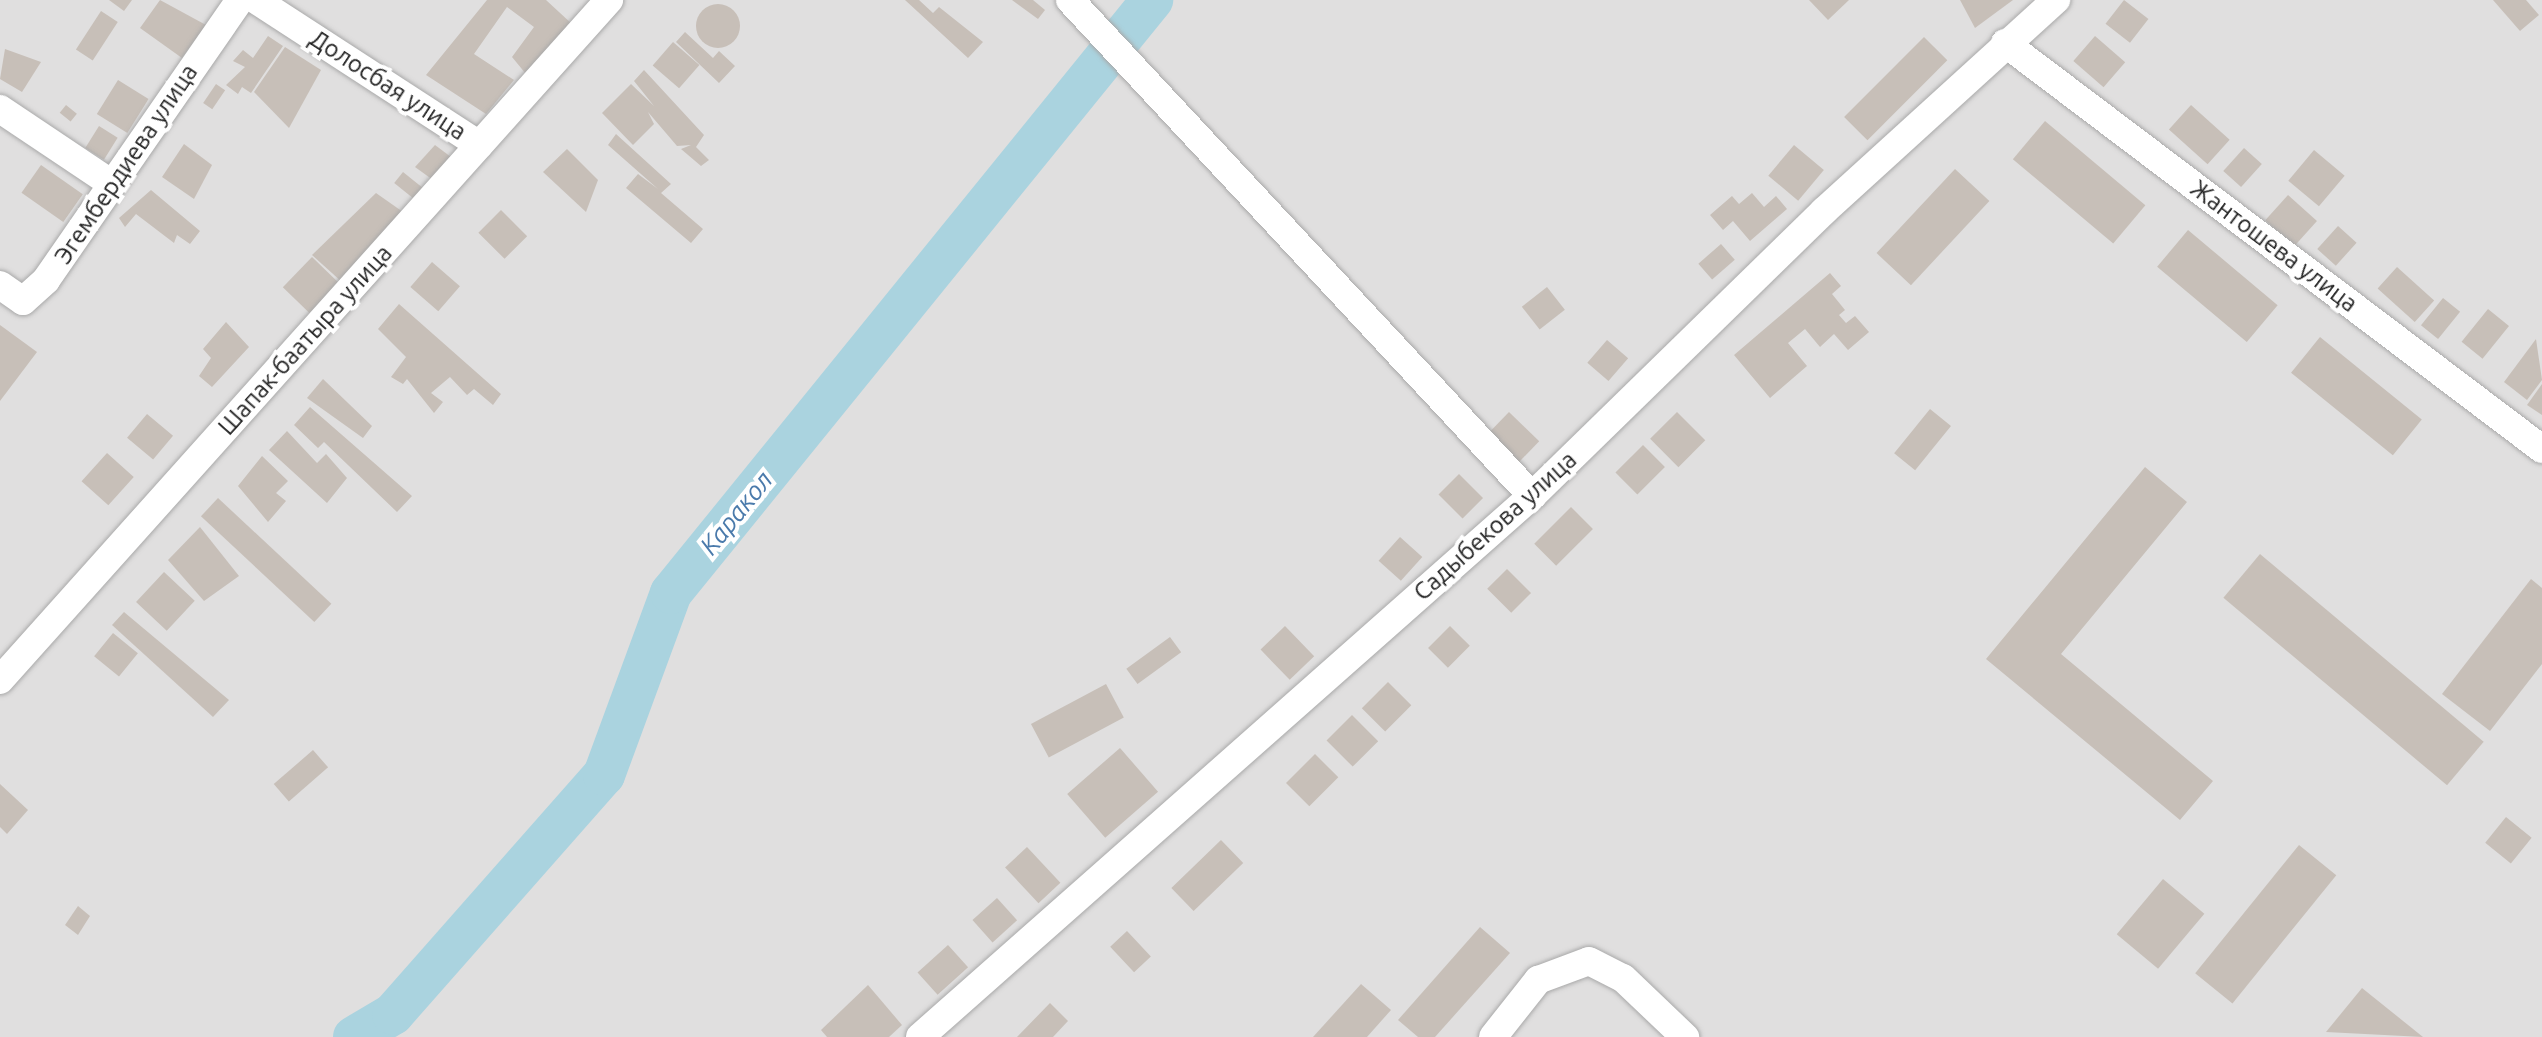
<!DOCTYPE html>
<html>
<head>
<meta charset="utf-8">
<style>
  body { margin:0 }
  #map { position:relative; width:2542px; height:1037px; overflow:hidden; background:#f2efe9; font-family:Ubuntu,sans-serif }
  div>[style] { position:absolute }
  [style*='--x'] { left:calc(var(--x)*1px); top:calc(var(--y)*1px); width:calc(var(--w)*1px); rotate:calc(var(--a)*1deg) }
  .residential>* { inset:0; background:#e0dfdf; transform-origin:0 0 }
  .river>* { height:42px; margin:-21px; padding:0 21px; transform-origin:21px; border-radius:21px; background:#aad3df }
  .building>* { inset:0; background:#c7bfb8; transform-origin:0 0 }
  .round { border-radius:50% }
  .roads { filter:drop-shadow(0 0 2px #a9a9a9) drop-shadow(0 0 2px #a9a9a9) }
  .minor>* { height:28px; margin:-14px; padding:0 14px; transform-origin:14px; border-radius:14px; background:#fff }
  span { translate:-50% -50%; white-space:nowrap; text-align:center; line-height:1.15; -webkit-text-stroke:8px #fff; paint-order:stroke }
  .street-label { font-size:24px; color:#222 }
  .water-label { font-size:26px; color:#4a7aab; font-style:italic }
</style>
</head>
<body>
<div id="map">
  <div class="residential">
    <div style="left:0;top:0;width:2542px;height:1037px"></div>
  </div>
  <div class="river">
    <div style="--x:354;--y:1037;--w:45;--a:-30.5"></div>
    <div style="--x:393;--y:1014;--w:319;--a:-48.6"></div>
    <div style="--x:604;--y:775;--w:194;--a:-69.8"></div>
    <div style="--x:671;--y:593;--w:764;--a:-50.95"></div>
  </div>
  <div class="building">
    <div style="clip-path:polygon(109px 0,132px 0,124px 11px)"></div>
    <div style="clip-path:polygon(160px 0,206px 25px,182px 58px,140px 28px)"></div>
    <div style="clip-path:polygon(487px 0,546px 0,572px 24px,526px 74px,512px 57px,534px 27px,507px 7px,474px 54px,514px 80px,486px 114px,426px 75px)"></div>
    <div style="clip-path:polygon(905px 0,919px 0,933px 13px,939px 7px,983px 42px,968px 58px)"></div>
    <div style="clip-path:polygon(1012px 0,1033px 0,1045px 10px,1038px 19px)"></div>
    <div style="clip-path:polygon(1809px 0,1849px 0,1828px 20px)"></div>
    <div style="clip-path:polygon(1960px 0,2013px 0,1975px 28px)"></div>
    <div style="left:2124px;top:0;width:31px;height:30px;rotate:38deg"></div>
    <div style="clip-path:polygon(2493px 0,2526px 0,2539px 15px,2520px 31px)"></div>
    <div class="round" style="left:696px;top:4px;width:44px;height:44px"></div>
    <div style="left:101px;top:11px;width:20px;height:46px;rotate:33deg"></div>
    <div style="clip-path:polygon(685px 32px,713px 58px,719px 51px,735px 66px,719px 83px,676px 42px)"></div>
    <div style="clip-path:polygon(268px 36px,283px 46px,251px 93px,242px 87px,238px 94px,226px 85px,245px 67px,233px 61px,243px 50px,253px 58px)"></div>
    <div style="left:2095px;top:36px;width:40px;height:33px;rotate:41deg"></div>
    <div style="left:1924px;top:37px;width:33px;height:113px;rotate:45deg"></div>
    <div style="left:673px;top:42px;width:35px;height:31px;rotate:41deg"></div>
    <div style="clip-path:polygon(285px 47px,321px 70px,289px 128px,254px 92px)"></div>
    <div style="clip-path:polygon(5px 49px,41px 62px,22px 92px,0 79px)"></div>
    <div style="clip-path:polygon(644px 70px,704px 135px,696px 147px,709px 160px,701px 166px,681px 149px,691px 145px,677px 146px,648px 112px,654px 124px,633px 145px,602px 113px,631px 84px,654px 106px,634px 81px)"></div>
    <div style="left:118px;top:80px;width:36px;height:40px;rotate:32deg"></div>
    <div style="left:216px;top:84px;width:11px;height:23px;rotate:34deg"></div>
    <div style="left:66px;top:105px;width:14px;height:10px;rotate:39deg"></div>
    <div style="left:2191px;top:105px;width:52px;height:33px;rotate:42deg"></div>
    <div style="left:2045px;top:121px;width:131px;height:50px;rotate:40deg"></div>
    <div style="left:99px;top:126px;width:22px;height:26px;rotate:32deg"></div>
    <div style="clip-path:polygon(616px 134px,671px 184px,661px 193px,703px 229px,691px 243px,626px 188px,638px 174px,658px 189px,608px 145px)"></div>
    <div style="clip-path:polygon(184px 144px,212px 165px,194px 199px,162px 177px)"></div>
    <div style="clip-path:polygon(435px 145px,451px 157px,433px 180px,415px 167px)"></div>
    <div style="left:1794px;top:145px;width:39px;height:40px;rotate:40deg"></div>
    <div style="left:2244px;top:148px;width:24px;height:31px;rotate:42deg"></div>
    <div style="clip-path:polygon(567px 149px,598px 180px,586px 212px,543px 172px)"></div>
    <div style="left:2314px;top:150px;width:40px;height:40px;rotate:40deg"></div>
    <div style="left:41px;top:165px;width:51px;height:34px;rotate:35deg"></div>
    <div style="left:1955px;top:169px;width:47px;height:115px;rotate:43deg"></div>
    <div style="left:403px;top:172px;width:26px;height:14px;rotate:39deg"></div>
    <div style="clip-path:polygon(151px 190px,200px 231px,190px 244px,177px 235px,174px 243px,136px 214px,125px 227px,119px 218px)"></div>
    <div style="clip-path:polygon(376px 193px,403px 212px,343px 283px,312px 255px)"></div>
    <div style="clip-path:polygon(1752px 193px,1764px 207px,1776px 196px,1787px 209px,1750px 241px,1733px 221px,1723px 230px,1710px 215px,1732px 196px,1739px 204px)"></div>
    <div style="left:2288px;top:195px;width:39px;height:34px;rotate:42deg"></div>
    <div style="left:501px;top:210px;width:37px;height:32px;rotate:45deg"></div>
    <div style="left:2338px;top:226px;width:25px;height:31px;rotate:42deg"></div>
    <div style="left:2188px;top:230px;width:117px;height:48px;rotate:40deg"></div>
    <div style="left:1721px;top:244px;width:21px;height:30px;rotate:49deg"></div>
    <div style="left:312px;top:257px;width:37px;height:42px;rotate:44deg"></div>
    <div style="left:432px;top:262px;width:37px;height:33px;rotate:41deg"></div>
    <div style="left:2397px;top:267px;width:50px;height:29px;rotate:42deg"></div>
    <div style="clip-path:polygon(1830px 273px,1841px 286px,1832px 294px,1845px 310px,1839px 315px,1846px 323px,1855px 316px,1869px 332px,1848px 350px,1834px 334px,1820px 347px,1805px 329px,1788px 343px,1807px 366px,1770px 398px,1734px 355px)"></div>
    <div style="left:1547px;top:287px;width:29px;height:32px;rotate:52deg"></div>
    <div style="left:2443px;top:298px;width:22px;height:35px;rotate:39deg"></div>
    <div style="clip-path:polygon(399px 304px,501px 394px,493px 405px,474px 389px,467px 395px,450px 377px,431px 393px,443px 402px,434px 413px,407px 379px,403px 384px,391px 377px,406px 357px,378px 329px)"></div>
    <div style="left:2488px;top:309px;width:27px;height:42px;rotate:39deg"></div>
    <div style="clip-path:polygon(226px 322px,249px 347px,212px 387px,199px 376px,211px 358px,203px 349px)"></div>
    <div style="clip-path:polygon(0 325px,37px 352px,0 401px)"></div>
    <div style="left:2320px;top:337px;width:131px;height:46px;rotate:39deg"></div>
    <div style="clip-path:polygon(2536px 339px,2542px 380px,2527px 400px,2504px 382px)"></div>
    <div style="left:1607px;top:340px;width:28px;height:30px;rotate:41deg"></div>
    <div style="clip-path:polygon(323px 379px,372px 426px,363px 438px,307px 398px)"></div>
    <div style="clip-path:polygon(2542px 384px,2542px 415px,2527px 405px)"></div>
    <div style="clip-path:polygon(310px 407px,412px 496px,397px 512px,324px 442px,318px 448px,294px 425px)"></div>
    <div style="left:1930px;top:409px;width:27px;height:57px;rotate:39deg"></div>
    <div style="left:1509px;top:412px;width:42px;height:30px;rotate:44deg"></div>
    <div style="left:1677px;top:412px;width:40px;height:38px;rotate:45deg"></div>
    <div style="left:147px;top:414px;width:34px;height:31px;rotate:40deg"></div>
    <div style="clip-path:polygon(287px 431px,317px 463px,326px 454px,347px 478px,327px 503px,269px 450px)"></div>
    <div style="left:1643px;top:445px;width:31px;height:39px;rotate:45deg"></div>
    <div style="left:107px;top:453px;width:36px;height:38px;rotate:42deg"></div>
    <div style="clip-path:polygon(262px 456px,288px 481px,276px 493px,286px 501px,268px 522px,238px 486px)"></div>
    <div style="clip-path:polygon(2145px 467px,2187px 502px,2061px 654px,2213px 781px,2180px 820px,1986px 659px)"></div>
    <div style="left:1459px;top:474px;width:34px;height:29px;rotate:45deg"></div>
    <div style="left:218px;top:498px;width:155px;height:25px;rotate:43deg"></div>
    <div style="left:1571px;top:507px;width:31px;height:52px;rotate:45deg"></div>
    <div style="clip-path:polygon(200px 527px,239px 576px,204px 601px,168px 560px)"></div>
    <div style="left:1400px;top:537px;width:30px;height:32px;rotate:42deg"></div>
    <div style="left:2260px;top:554px;width:292px;height:57px;rotate:40deg"></div>
    <div style="left:1507px;top:569px;width:34px;height:28px;rotate:45deg"></div>
    <div style="left:164px;top:572px;width:42px;height:41px;rotate:43deg"></div>
    <div style="clip-path:polygon(2531px 579px,2542px 588px,2542px 664px,2490px 731px,2442px 694px)"></div>
    <div style="clip-path:polygon(124px 612px,229px 700px,213px 717px,112px 625px)"></div>
    <div style="left:1285px;top:626px;width:42px;height:34px;rotate:46deg"></div>
    <div style="left:1450px;top:626px;width:28px;height:31px;rotate:45deg"></div>
    <div style="left:113px;top:633px;width:32px;height:30px;rotate:39deg"></div>
    <div style="left:1170px;top:637px;width:19px;height:54px;rotate:54deg"></div>
    <div style="left:1388px;top:682px;width:33px;height:37px;rotate:45deg"></div>
    <div style="left:1106px;top:684px;width:38px;height:85px;rotate:62deg"></div>
    <div style="left:1352px;top:715px;width:37px;height:36px;rotate:45deg"></div>
    <div style="left:1120px;top:748px;width:58px;height:70px;rotate:49deg"></div>
    <div style="left:313px;top:750px;width:23px;height:52px;rotate:49deg"></div>
    <div style="left:1315px;top:754px;width:33px;height:41px;rotate:45deg"></div>
    <div style="clip-path:polygon(0 784px,28px 810px,7px 834px,0 827px)"></div>
    <div style="left:2506px;top:817px;width:33px;height:33px;rotate:39deg"></div>
    <div style="left:1221px;top:840px;width:32px;height:69px;rotate:46deg"></div>
    <div style="left:2299px;top:845px;width:48px;height:165px;rotate:39deg"></div>
    <div style="left:1027px;top:847px;width:49px;height:30px;rotate:47deg"></div>
    <div style="left:2163px;top:879px;width:54px;height:72px;rotate:40deg"></div>
    <div style="left:997px;top:898px;width:30px;height:33px;rotate:48deg"></div>
    <div style="clip-path:polygon(78px 906px,90px 916px,78px 935px,65px 925px)"></div>
    <div style="clip-path:polygon(1480px 927px,1510px 953px,1435px 1037px,1418px 1037px,1398px 1020px)"></div>
    <div style="left:1127px;top:931px;width:35px;height:23px;rotate:47deg"></div>
    <div style="left:948px;top:945px;width:30px;height:41px;rotate:48deg"></div>
    <div style="clip-path:polygon(1361px 984px,1391px 1010px,1367px 1037px,1313px 1037px)"></div>
    <div style="clip-path:polygon(868px 985px,902px 1025px,889px 1037px,827px 1037px,821px 1030px)"></div>
    <div style="clip-path:polygon(2362px 988px,2423px 1037px,2326px 1032px)"></div>
    <div style="clip-path:polygon(1050px 1003px,1068px 1021px,1053px 1037px,1017px 1037px)"></div>
  </div>
  <div class="roads">
    <div class="minor">
      <div style="--x:256;--y:0;--w:266;--a:33"></div>
      <div style="--x:1070;--y:0;--w:678;--a:47.03"></div>
      <div style="--x:2005;--y:43;--w:673;--a:37.09"></div>
      <div style="--x:0;--y:109;--w:131;--a:33.8"></div>
      <div style="--x:0;--y:285;--w:28;--a:35"></div>
      <div style="--x:23;--y:301;--w:31;--a:-42"></div>
      <div style="--x:46;--y:280;--w:341;--a:-55.3"></div>
      <div style="--x:0;--y:680;--w:913;--a:-48.15"></div>
      <div style="--x:920;--y:1037;--w:817;--a:-41.48"></div>
      <div style="--x:1532;--y:496;--w:408;--a:-44.3"></div>
      <div style="--x:1824;--y:211;--w:314;--a:-42.3"></div>
      <div style="--x:1493;--y:1037;--w:73;--a:-51.7"></div>
      <div style="--x:1538;--y:980;--w:54;--a:-20.4"></div>
      <div style="--x:1589;--y:961;--w:38;--a:27"></div>
      <div style="--x:1623;--y:978;--w:86;--a:43.6"></div>
    </div>
  </div>
  <div class="street-label">
    <span style="left:388px;top:85px;rotate:33deg">Долосбая улица</span>
    <span style="left:126px;top:164px;rotate:-56deg">Эгембердиева улица</span>
    <span style="left:2274px;top:246px;rotate:37deg">Жантошева улица</span>
    <span style="left:305px;top:340px;rotate:-48deg">Шапак-баатыра улица</span>
    <span style="left:1495px;top:526px;rotate:-42deg">Садыбекова улица</span>
  </div>
  <div class="water-label">
    <span style="left:736px;top:513px;rotate:-51deg">Каракол</span>
  </div>
</div>
</body>
</html>
